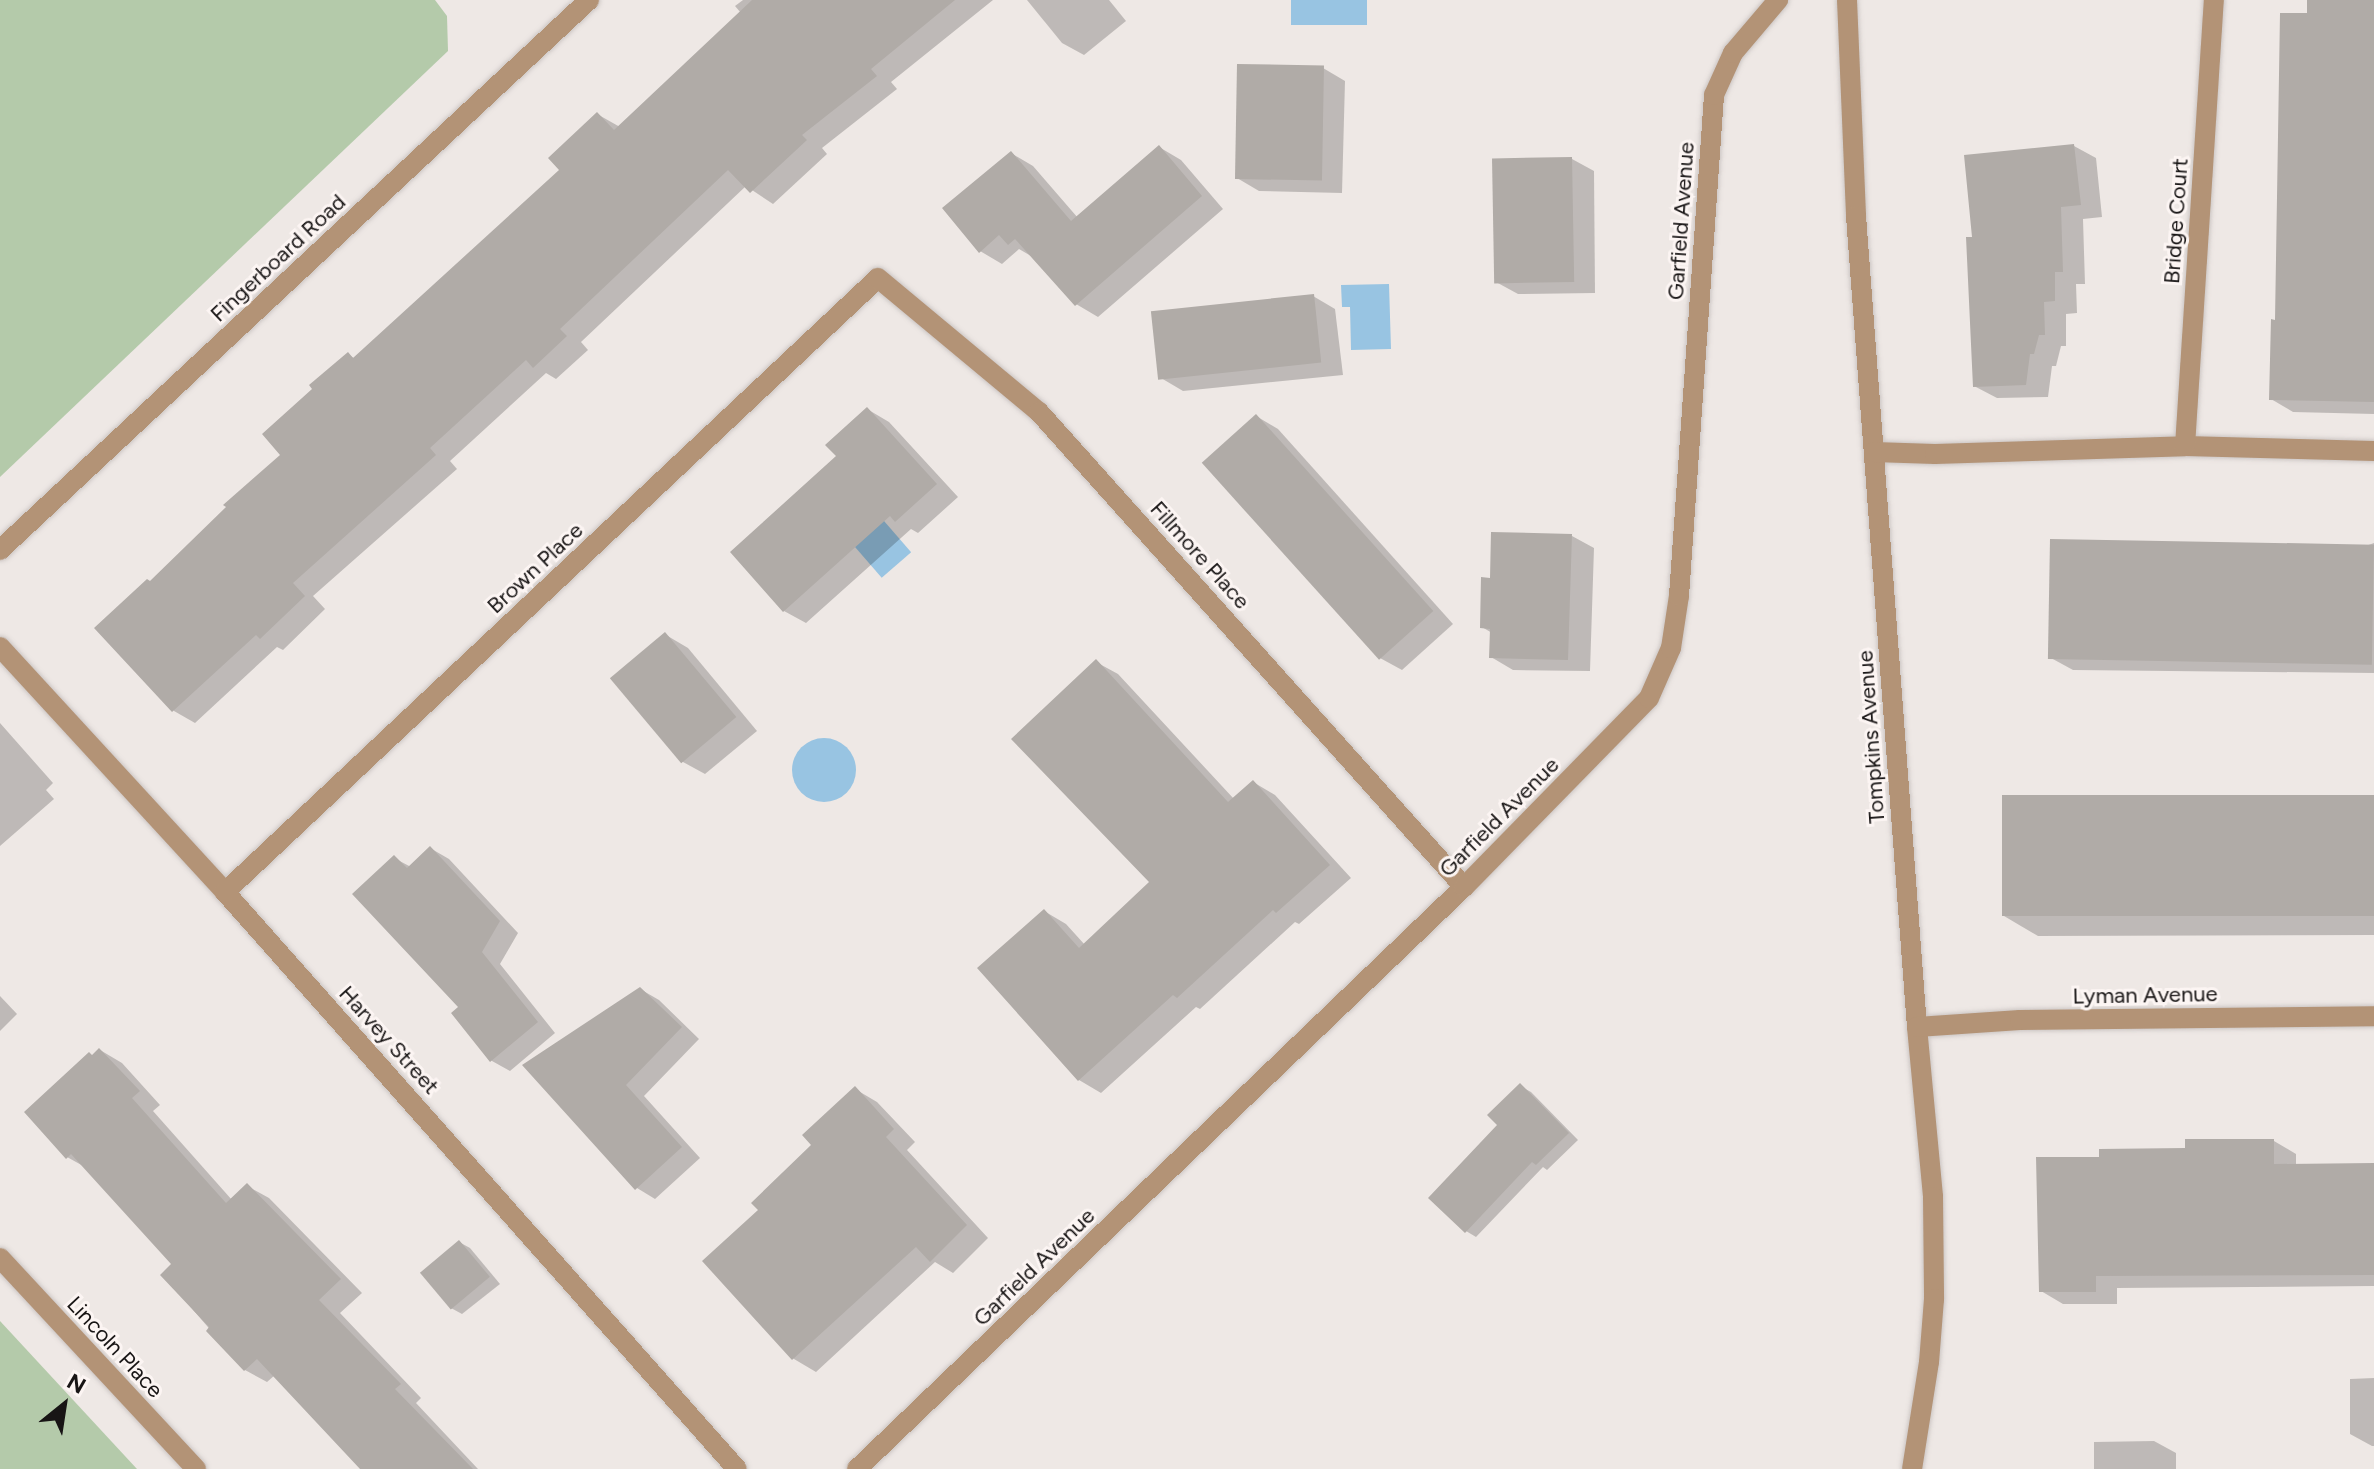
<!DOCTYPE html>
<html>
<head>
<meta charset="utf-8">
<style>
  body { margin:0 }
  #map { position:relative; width:2374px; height:1469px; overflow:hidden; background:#eee8e5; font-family:Figtree,sans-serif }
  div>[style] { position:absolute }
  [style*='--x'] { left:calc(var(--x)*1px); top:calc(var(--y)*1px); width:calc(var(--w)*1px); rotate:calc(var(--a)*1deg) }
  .green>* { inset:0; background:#b4caaa }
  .water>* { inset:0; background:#98c4e2; transform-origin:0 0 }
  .round { border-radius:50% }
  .shadow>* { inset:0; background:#0003 }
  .building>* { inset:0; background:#b0aba7; transform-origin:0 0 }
  .roads { filter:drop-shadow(0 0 2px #ccc6c4) drop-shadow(0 0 2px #ccc6c4) }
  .minor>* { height:20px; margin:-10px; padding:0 10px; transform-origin:10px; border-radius:10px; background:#b39376 }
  span { translate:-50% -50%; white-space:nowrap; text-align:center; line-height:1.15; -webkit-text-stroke:6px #fcf5f3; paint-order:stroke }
  .street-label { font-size:22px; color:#181515 }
  .north { position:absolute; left:24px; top:1365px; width:80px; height:80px; -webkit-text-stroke:6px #fcf5f3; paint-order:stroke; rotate:30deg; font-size:22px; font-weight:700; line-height:32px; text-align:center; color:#181515 }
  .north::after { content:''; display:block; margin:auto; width:28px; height:36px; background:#181515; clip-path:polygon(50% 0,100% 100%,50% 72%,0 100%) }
</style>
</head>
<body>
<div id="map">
  <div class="green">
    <div style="clip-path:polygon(0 0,435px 0,447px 16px,448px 51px,0 477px)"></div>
    <div style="clip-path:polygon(0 1321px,137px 1469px,0 1469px)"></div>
  </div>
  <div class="water">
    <div style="left:1291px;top:0;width:76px;height:25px"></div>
    <div style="clip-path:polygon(1389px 284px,1391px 349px,1351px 350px,1350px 307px,1342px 307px,1341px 285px)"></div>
    <div style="left:858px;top:491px;width:81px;height:39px;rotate:49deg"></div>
    <div class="round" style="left:792px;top:738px;width:64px;height:64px"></div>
  </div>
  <div class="shadow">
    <div style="clip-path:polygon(743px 0,993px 0,891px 82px,897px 89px,822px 148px,827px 154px,773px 204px,746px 186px,581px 342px,588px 350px,556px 379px,546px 373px,450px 461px,457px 469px,313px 596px,325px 609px,283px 650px,277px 647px,195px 723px,174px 711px,97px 628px,151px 583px,282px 455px,315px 389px,348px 354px,355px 359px,562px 170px,597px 114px,620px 127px,741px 13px,735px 6px)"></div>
    <div style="clip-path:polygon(1027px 0,1109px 0,1126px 21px,1084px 55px,1062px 43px)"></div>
    <div style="clip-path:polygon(2309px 0,2374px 0,2374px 414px,2293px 412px,2271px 399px)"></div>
    <div style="clip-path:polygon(1323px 68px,1345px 81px,1342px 193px,1259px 191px,1237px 178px)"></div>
    <div style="clip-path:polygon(2074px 146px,2096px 158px,2102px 217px,2083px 219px,2085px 284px,2076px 284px,2077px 313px,2066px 314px,2066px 346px,2061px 346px,2056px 366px,2052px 366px,2048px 397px,1997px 398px,1974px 386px,1974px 239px)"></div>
    <div style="clip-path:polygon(1159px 147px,1181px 160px,1223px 209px,1098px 317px,1076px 304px,1031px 256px,1019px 249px,1002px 264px,980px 251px,1011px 153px,1033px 166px,1078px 218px)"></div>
    <div style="clip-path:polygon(1572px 159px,1594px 171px,1595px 293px,1518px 294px,1496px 282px)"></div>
    <div style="clip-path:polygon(1313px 296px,1335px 309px,1343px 375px,1183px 391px,1161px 378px)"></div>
    <div style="clip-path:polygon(867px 409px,889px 422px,958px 497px,918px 533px,911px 529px,806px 623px,784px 611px,838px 457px)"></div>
    <div style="clip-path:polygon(1256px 416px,1278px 429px,1453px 624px,1402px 670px,1380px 658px)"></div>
    <div style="clip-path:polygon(1572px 536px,1594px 548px,1590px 671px,1513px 670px,1491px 657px,1492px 633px,1482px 627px,1492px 580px)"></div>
    <div style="clip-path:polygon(2374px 543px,2374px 673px,2073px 670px,2051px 658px)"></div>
    <div style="clip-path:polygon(666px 635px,688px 648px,757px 731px,705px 774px,683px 762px,613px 679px)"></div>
    <div style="clip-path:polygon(1096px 662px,1118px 674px,1234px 799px,1253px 782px,1275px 795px,1351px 878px,1299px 924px,1295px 922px,1200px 1009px,1196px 1007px,1101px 1093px,1079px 1080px,979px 968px,1044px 911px,1066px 924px,1085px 945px,1152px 882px)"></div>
    <div style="clip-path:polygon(0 723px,53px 783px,46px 790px,54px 799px,0 846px)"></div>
    <div style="clip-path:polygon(2374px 798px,2374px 935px,2038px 936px,2004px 916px)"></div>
    <div style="clip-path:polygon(430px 848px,449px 859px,518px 933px,500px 964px,555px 1033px,510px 1071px,492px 1061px,454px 1013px,461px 1008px,394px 858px,411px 867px)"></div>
    <div style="clip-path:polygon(640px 989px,659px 1000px,699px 1039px,644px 1096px,700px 1158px,655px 1199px,637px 1188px,525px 1066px)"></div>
    <div style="clip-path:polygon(0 996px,17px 1014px,0 1031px)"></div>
    <div style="clip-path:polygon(100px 1050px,122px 1063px,160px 1105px,153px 1111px,232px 1200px,247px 1186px,269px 1198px,362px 1293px,340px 1313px,421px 1398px,416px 1403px,478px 1469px,361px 1469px,275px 1375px,267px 1382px,245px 1370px,163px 1275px,174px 1265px,85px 1167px,67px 1157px,93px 1056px)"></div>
    <div style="clip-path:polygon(1520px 1086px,1531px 1092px,1578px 1140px,1547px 1170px,1543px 1167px,1476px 1237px,1466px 1231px,1500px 1125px)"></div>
    <div style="clip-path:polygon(855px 1089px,877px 1102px,915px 1142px,907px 1150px,988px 1238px,953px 1273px,935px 1262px,816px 1372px,794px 1359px,705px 1261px,761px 1210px)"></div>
    <div style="clip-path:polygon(2274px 1141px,2296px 1154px,2296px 1166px,2374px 1165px,2374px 1286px,2117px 1288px,2117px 1304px,2063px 1304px,2041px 1291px,2101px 1158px)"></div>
    <div style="clip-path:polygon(459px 1242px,470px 1248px,500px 1284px,462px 1314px,451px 1308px)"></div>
    <div style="clip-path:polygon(2374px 1378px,2374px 1446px,2372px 1446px,2350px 1434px,2350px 1379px)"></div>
    <div style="clip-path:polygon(2154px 1441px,2176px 1453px,2176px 1469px,2094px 1469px,2094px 1442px)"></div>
  </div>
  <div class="building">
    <div style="clip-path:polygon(752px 0,955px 0,871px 69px,877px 76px,802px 135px,807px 140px,750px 193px,728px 170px,560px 329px,567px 336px,533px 368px,526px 360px,430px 448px,436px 455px,293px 583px,305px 596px,260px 639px,256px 635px,172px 712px,94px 628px,147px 579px,150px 581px,226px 507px,223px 505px,280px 455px,262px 434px,312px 389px,309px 385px,348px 352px,353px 358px,559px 170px,548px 158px,597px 112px,614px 130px)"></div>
    <div style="clip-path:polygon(2307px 0,2374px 0,2374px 402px,2269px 400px,2271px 319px,2275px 320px,2280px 13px,2307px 13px)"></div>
    <div style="left:1237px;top:64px;width:87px;height:115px;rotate:1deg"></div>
    <div style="clip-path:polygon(2074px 144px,2081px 205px,2061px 207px,2063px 272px,2055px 272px,2055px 301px,2044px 302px,2045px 335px,2039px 335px,2034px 354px,2030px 354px,2026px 385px,1973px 387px,1966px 237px,1972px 237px,1964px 155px)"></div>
    <div style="clip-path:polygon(1159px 145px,1202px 196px,1075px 306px,1015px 239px,1008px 245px,999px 235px,979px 253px,942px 208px,1011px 151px,1071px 221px)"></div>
    <div style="left:1572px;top:157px;width:125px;height:80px;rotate:89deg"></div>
    <div style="left:1314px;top:294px;width:69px;height:164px;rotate:84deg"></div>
    <div style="clip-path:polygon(867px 407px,937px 484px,895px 522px,890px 516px,783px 612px,730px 552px,836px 456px,825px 445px)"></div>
    <div style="left:1256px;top:414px;width:265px;height:73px;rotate:48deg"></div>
    <div style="clip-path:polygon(1491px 532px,1572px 534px,1568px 660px,1489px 658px,1490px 629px,1480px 628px,1481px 577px,1490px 578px)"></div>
    <div style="left:2050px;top:539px;width:324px;height:120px;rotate:1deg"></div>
    <div style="left:665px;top:632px;width:111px;height:72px;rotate:50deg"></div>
    <div style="clip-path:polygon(1096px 659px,1228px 802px,1253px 780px,1330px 865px,1276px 913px,1273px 910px,1177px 998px,1173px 995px,1078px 1081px,977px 968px,1044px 909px,1079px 948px,1149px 882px,1011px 739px)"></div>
    <div style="left:2374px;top:795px;width:121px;height:372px;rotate:90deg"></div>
    <div style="clip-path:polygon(430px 846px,500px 921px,482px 952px,538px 1022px,490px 1062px,451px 1013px,458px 1007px,352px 894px,394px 855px,407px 868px)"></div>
    <div style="clip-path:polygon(640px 987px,682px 1027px,626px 1085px,682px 1147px,635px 1190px,522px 1065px)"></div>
    <div style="clip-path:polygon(99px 1048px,140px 1091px,132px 1098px,226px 1203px,247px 1183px,341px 1279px,319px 1300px,401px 1384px,395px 1389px,473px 1469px,360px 1469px,257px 1359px,244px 1371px,206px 1331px,209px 1327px,160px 1275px,171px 1264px,71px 1154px,66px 1159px,24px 1112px,89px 1052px,92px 1055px)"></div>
    <div style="clip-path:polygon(1520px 1083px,1569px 1133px,1536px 1165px,1532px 1162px,1465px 1233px,1428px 1198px,1497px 1125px,1487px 1115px)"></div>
    <div style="clip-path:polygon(855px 1086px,894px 1129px,886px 1137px,967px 1225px,930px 1262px,916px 1247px,792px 1360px,702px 1261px,758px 1210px,751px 1203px,811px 1145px,802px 1135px)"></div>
    <div style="clip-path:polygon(2185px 1139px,2274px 1139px,2274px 1164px,2374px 1163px,2374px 1275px,2096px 1276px,2096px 1292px,2039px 1292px,2036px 1157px,2099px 1157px,2099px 1149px,2185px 1148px)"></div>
    <div style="left:459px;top:1240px;width:48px;height:51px;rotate:50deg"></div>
  </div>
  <div class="roads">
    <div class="minor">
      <div style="--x:1847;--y:0;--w:216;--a:87.6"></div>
      <div style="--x:1856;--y:216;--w:813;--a:85.7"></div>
      <div style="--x:1917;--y:1027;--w:171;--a:84.6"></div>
      <div style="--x:1933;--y:1197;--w:102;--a:89.4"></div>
      <div style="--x:1934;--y:1299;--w:63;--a:94.5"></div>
      <div style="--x:1929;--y:1362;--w:108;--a:99"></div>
      <div style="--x:2185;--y:446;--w:189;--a:1.5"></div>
      <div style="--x:1874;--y:452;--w:61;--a:1.9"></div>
      <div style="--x:1935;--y:454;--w:250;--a:-1.8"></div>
      <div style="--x:2185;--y:446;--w:447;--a:-86.3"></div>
      <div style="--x:0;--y:550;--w:806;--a:-43.04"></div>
      <div style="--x:0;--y:647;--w:333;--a:47.4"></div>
      <div style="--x:225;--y:892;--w:771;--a:48.42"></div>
      <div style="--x:225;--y:892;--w:896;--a:-43.24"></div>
      <div style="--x:878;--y:278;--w:209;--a:39.8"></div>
      <div style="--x:1039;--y:412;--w:637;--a:48.18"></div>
      <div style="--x:1917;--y:1027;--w:103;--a:-3.9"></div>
      <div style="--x:2020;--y:1020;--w:354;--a:-0.6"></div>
      <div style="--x:0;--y:1258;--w:288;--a:47.1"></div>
      <div style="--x:857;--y:1469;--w:841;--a:-43.8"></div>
      <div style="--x:1464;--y:887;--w:264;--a:-45.6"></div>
      <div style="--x:1649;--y:698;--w:55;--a:-66.3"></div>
      <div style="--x:1671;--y:648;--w:53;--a:-81.3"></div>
      <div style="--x:1679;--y:596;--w:502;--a:-86"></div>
      <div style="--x:1714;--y:95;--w:46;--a:-65.7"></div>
      <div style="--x:1733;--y:53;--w:70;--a:-49.7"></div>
    </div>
  </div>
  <div class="street-label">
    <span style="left:1681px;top:221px;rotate:-86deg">Garfield Avenue</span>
    <span style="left:2176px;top:221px;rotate:-86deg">Bridge Court</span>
    <span style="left:278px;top:258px;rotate:-43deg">Fingerboard Road</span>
    <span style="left:1200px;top:555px;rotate:48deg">Fillmore Place</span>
    <span style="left:535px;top:568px;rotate:-43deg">Brown Place</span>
    <span style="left:1871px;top:737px;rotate:-94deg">Tompkins Avenue</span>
    <span style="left:1499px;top:817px;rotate:-45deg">Garfield Avenue</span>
    <span style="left:2145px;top:995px;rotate:-1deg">Lyman Avenue</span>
    <span style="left:389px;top:1040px;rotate:48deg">Harvey Street</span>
    <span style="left:1034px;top:1267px;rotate:-44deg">Garfield Avenue</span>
    <span style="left:115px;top:1347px;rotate:47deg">Lincoln Place</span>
  </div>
  <div class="north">N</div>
</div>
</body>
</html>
